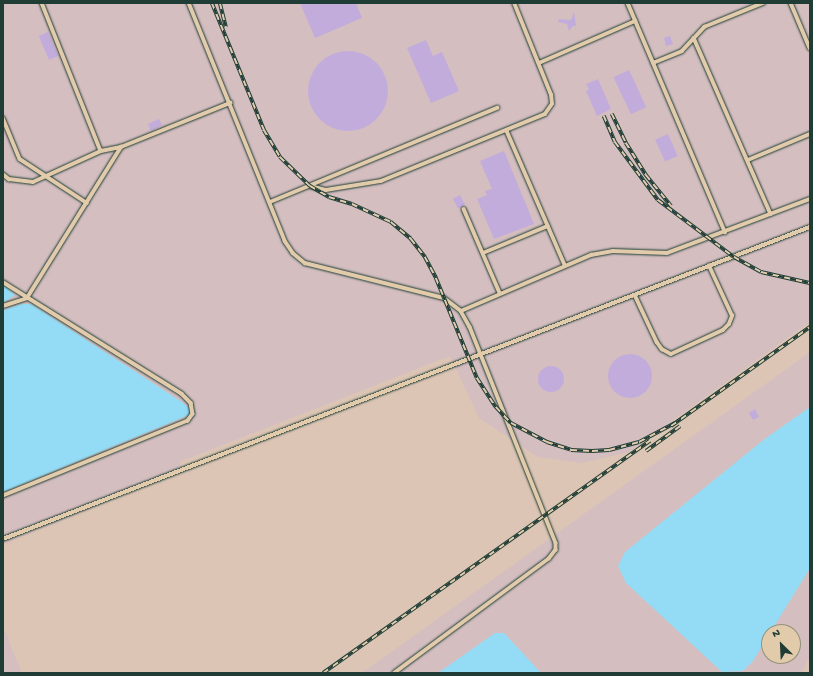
<!DOCTYPE html>
<html>
<head>
<meta charset="utf-8">
<style>
  body { margin:0 }
  #map { position:relative; width:813px; height:676px; overflow:hidden; background:#dcc5b5; font-family:"Gochi Hand",sans-serif }
  div>[style] { position:absolute }
  [style*='--x'] { left:calc(var(--x)*1px); top:calc(var(--y)*1px); width:calc(var(--w)*1px); rotate:calc(var(--a)*1deg) }
  .built>* { inset:0; background:#d4bec0 }
  .water>* { inset:0; background:#94dcf5 }
  .building>* { inset:0; background:#c2acdb; transform-origin:0 0 }
  .round { border-radius:50% }
  .roads { filter:drop-shadow(0 0 1px #1f3d34) drop-shadow(0 0 1px #1f3d34) }
  .lane>* { height:3.5px; margin:-1.75px; padding:0 1.75px; transform-origin:1.75px; border-radius:1.75px; background:#e2cbab }
  .rail>* { height:3.5px; margin-top:-1.75px; transform-origin:0; background:repeating-linear-gradient(90deg,#e2cbab 0 6px,#1f3d34 0 12px); box-sizing:border-box; border-block:1px solid #1f3d34 }
  span { translate:-50% -50%; white-space:nowrap; text-align:center; line-height:1.15; -webkit-text-stroke:3px #e2cbab; paint-order:stroke }
  .frame { position:absolute; inset:0; border:4px solid #1f3d34; pointer-events:none }
  .north { position:absolute; left:761px; top:624px; width:40px; height:40px; box-sizing:border-box; background:#e2cbab; border:1px solid #94927b; border-radius:50%; rotate:336deg; font-size:11px; font-weight:700; line-height:16px; text-align:center; color:#1f3d34 }
  .north::after { content:''; display:block; margin:auto; width:14px; height:18px; background:#1f3d34; clip-path:polygon(50% 0,100% 100%,50% 72%,0 100%) }
</style>
</head>
<body>
<div id="map">
  <div class="built">
    <div style="clip-path:polygon(3px 3px,810px 3px,810px 322px,629px 452px,582px 463px,538px 457px,479px 418px,450px 356px,179px 462px,183px 471px,3px 544px)"></div>
    <div style="clip-path:polygon(evenodd,810px 352px,810px 657px,801px 673px,362px 673px,810px 352px,769px 632px,793px 632px,793px 656px,769px 656px,769px 632px)"></div>
    <div style="clip-path:polygon(3px 627px,22px 673px,3px 673px)"></div>
  </div>
  <div class="water">
    <div style="clip-path:polygon(3px 284px,15px 295px,3px 303px)"></div>
    <div style="clip-path:polygon(22px 304px,31px 304px,182px 402px,189px 408px,189px 415px,3px 492px,3px 310px)"></div>
    <div style="clip-path:polygon(810px 407px,810px 568px,753px 661px,743px 671px,722px 672px,626px 583px,618px 566px,625px 552px,766px 438px)"></div>
    <div style="clip-path:polygon(495px 633px,504px 633px,541px 673px,438px 673px)"></div>
  </div>
  <div class="building">
    <div style="clip-path:polygon(300px 3px,356px 3px,362px 18px,315px 38px)"></div>
    <div style="clip-path:polygon(574px 12px,576px 26px,573px 26px,569px 31px,567px 24px,558px 22px,559px 19px,571px 20px)"></div>
    <div style="left:48px;top:32px;width:26px;height:10px;rotate:67deg"></div>
    <div style="clip-path:polygon(670px 36px,673px 44px,666px 46px,664px 38px)"></div>
    <div style="clip-path:polygon(426px 40px,433px 56px,442px 52px,459px 91px,431px 103px,407px 48px)"></div>
    <div class="round" style="left:308px;top:51px;width:80px;height:80px"></div>
    <div style="left:629px;top:70px;width:41px;height:17px;rotate:65deg"></div>
    <div style="clip-path:polygon(598px 79px,611px 109px,597px 116px,586px 91px,589px 90px,586px 84px)"></div>
    <div style="clip-path:polygon(159px 119px,162px 125px,151px 131px,148px 124px)"></div>
    <div style="left:668px;top:134px;width:24px;height:14px;rotate:66deg"></div>
    <div style="clip-path:polygon(504px 151px,534px 224px,494px 239px,477px 199px,487px 195px,485px 191px,492px 189px,480px 161px)"></div>
    <div style="left:460px;top:195px;width:11px;height:8px;rotate:63deg"></div>
    <div class="round" style="left:608px;top:354px;width:44px;height:44px"></div>
    <div class="round" style="left:538px;top:366px;width:26px;height:26px"></div>
    <div style="clip-path:polygon(755px 409px,759px 417px,753px 420px,749px 413px)"></div>
  </div>
  <div class="roads">
    <div class="lane">
      <div style="--x:42;--y:3;--w:159;--a:68.3"></div>
      <div style="--x:101;--y:151;--w:20;--a:-11"></div>
      <div style="--x:121;--y:147;--w:118;--a:-22"></div>
      <div style="--x:189;--y:3;--w:257;--a:68"></div>
      <div style="--x:285;--y:241;--w:14;--a:56"></div>
      <div style="--x:293;--y:253;--w:16;--a:40"></div>
      <div style="--x:305;--y:263;--w:143;--a:14.1"></div>
      <div style="--x:444;--y:298;--w:21;--a:37"></div>
      <div style="--x:461;--y:311;--w:18;--a:61"></div>
      <div style="--x:470;--y:327;--w:232;--a:68.3"></div>
      <div style="--x:556;--y:543;--w:7;--a:90"></div>
      <div style="--x:556;--y:550;--w:11;--a:128"></div>
      <div style="--x:549;--y:559;--w:192;--a:143.5"></div>
      <div style="--x:628;--y:3;--w:249;--a:67"></div>
      <div style="--x:791;--y:3;--w:49;--a:67.1"></div>
      <div style="--x:694;--y:38;--w:192;--a:66.4"></div>
      <div style="--x:539;--y:63;--w:105;--a:-23.6"></div>
      <div style="--x:653;--y:63;--w:31;--a:-22"></div>
      <div style="--x:682;--y:51;--w:33;--a:-47"></div>
      <div style="--x:704;--y:27;--w:64;--a:-22.1"></div>
      <div style="--x:3;--y:118;--w:44;--a:67.5"></div>
      <div style="--x:20;--y:159;--w:80;--a:33.3"></div>
      <div style="--x:507;--y:131;--w:146;--a:66.6"></div>
      <div style="--x:748;--y:160;--w:67;--a:-22.8"></div>
      <div style="--x:3;--y:174;--w:8;--a:40"></div>
      <div style="--x:9;--y:179;--w:24;--a:7"></div>
      <div style="--x:33;--y:182;--w:75;--a:-24.5"></div>
      <div style="--x:310;--y:186;--w:16;--a:14"></div>
      <div style="--x:326;--y:190;--w:56;--a:-9.3"></div>
      <div style="--x:381;--y:181;--w:177;--a:-22.2"></div>
      <div style="--x:545;--y:114;--w:12;--a:-55"></div>
      <div style="--x:552;--y:104;--w:9;--a:-96"></div>
      <div style="--x:551;--y:95;--w:99;--a:-111.9"></div>
      <div style="--x:270;--y:202;--w:246;--a:-22.5"></div>
      <div style="--x:464;--y:209;--w:91;--a:66.8"></div>
      <div style="--x:483;--y:253;--w:70;--a:-22.6"></div>
      <div style="--x:3;--y:282;--w:211;--a:32"></div>
      <div style="--x:182;--y:394;--w:13;--a:45"></div>
      <div style="--x:191;--y:403;--w:11;--a:80"></div>
      <div style="--x:193;--y:414;--w:9;--a:126"></div>
      <div style="--x:188;--y:421;--w:200;--a:157.9"></div>
      <div style="--x:635;--y:295;--w:52;--a:64.9"></div>
      <div style="--x:657;--y:342;--w:9;--a:54"></div>
      <div style="--x:662;--y:349;--w:10;--a:29"></div>
      <div style="--x:671;--y:354;--w:57;--a:-24.8"></div>
      <div style="--x:723;--y:330;--w:8;--a:-45"></div>
      <div style="--x:729;--y:324;--w:9;--a:-69"></div>
      <div style="--x:732;--y:316;--w:55;--a:-114.7"></div>
      <div style="--x:3;--y:306;--w:25;--a:-18"></div>
      <div style="--x:27;--y:298;--w:178;--a:-58.1"></div>
      <div style="--x:461;--y:311;--w:142;--a:-23.3"></div>
      <div style="--x:591;--y:255;--w:22;--a:-10"></div>
      <div style="--x:613;--y:251;--w:54;--a:2.1"></div>
      <div style="--x:667;--y:253;--w:153;--a:-20.7"></div>
      <div style="--x:3;--y:539;--w:865;--a:-21.14"></div>
    </div>
  </div>
  <div class="rail">
    <div style="--x:212;--y:3;--w:137;--a:67.7"></div>
    <div style="--x:264;--y:130;--w:31;--a:59"></div>
    <div style="--x:280;--y:157;--w:42;--a:44"></div>
    <div style="--x:310;--y:186;--w:22;--a:30"></div>
    <div style="--x:329;--y:197;--w:24;--a:17"></div>
    <div style="--x:352;--y:204;--w:43;--a:24.8"></div>
    <div style="--x:391;--y:222;--w:26;--a:40"></div>
    <div style="--x:411;--y:239;--w:23;--a:52"></div>
    <div style="--x:425;--y:257;--w:24;--a:62"></div>
    <div style="--x:436;--y:278;--w:108;--a:67.7"></div>
    <div style="--x:477;--y:378;--w:35;--a:57"></div>
    <div style="--x:496;--y:407;--w:22;--a:47"></div>
    <div style="--x:511;--y:423;--w:41;--a:27.8"></div>
    <div style="--x:547;--y:442;--w:25;--a:18"></div>
    <div style="--x:571;--y:450;--w:21;--a:3"></div>
    <div style="--x:592;--y:451;--w:17;--a:-3"></div>
    <div style="--x:609;--y:450;--w:31;--a:-15"></div>
    <div style="--x:639;--y:442;--w:41;--a:-27.8"></div>
    <div style="--x:220;--y:3;--w:25;--a:76"></div>
    <div style="--x:612;--y:114;--w:32;--a:64"></div>
    <div style="--x:626;--y:143;--w:38;--a:58"></div>
    <div style="--x:646;--y:175;--w:40;--a:51"></div>
    <div style="--x:604;--y:116;--w:28;--a:67"></div>
    <div style="--x:615;--y:142;--w:72;--a:53.4"></div>
    <div style="--x:658;--y:200;--w:95;--a:36.9"></div>
    <div style="--x:734;--y:257;--w:31;--a:29"></div>
    <div style="--x:761;--y:272;--w:50;--a:12.7"></div>
    <div style="--x:671;--y:426;--w:171;--a:-35.5"></div>
    <div style="--x:646;--y:451;--w:42;--a:-36.3"></div>
    <div style="--x:323;--y:673;--w:401;--a:-35.4"></div>
  </div>
  <div class="frame"></div>
  <div class="north">N</div>
</div>
</body>
</html>
